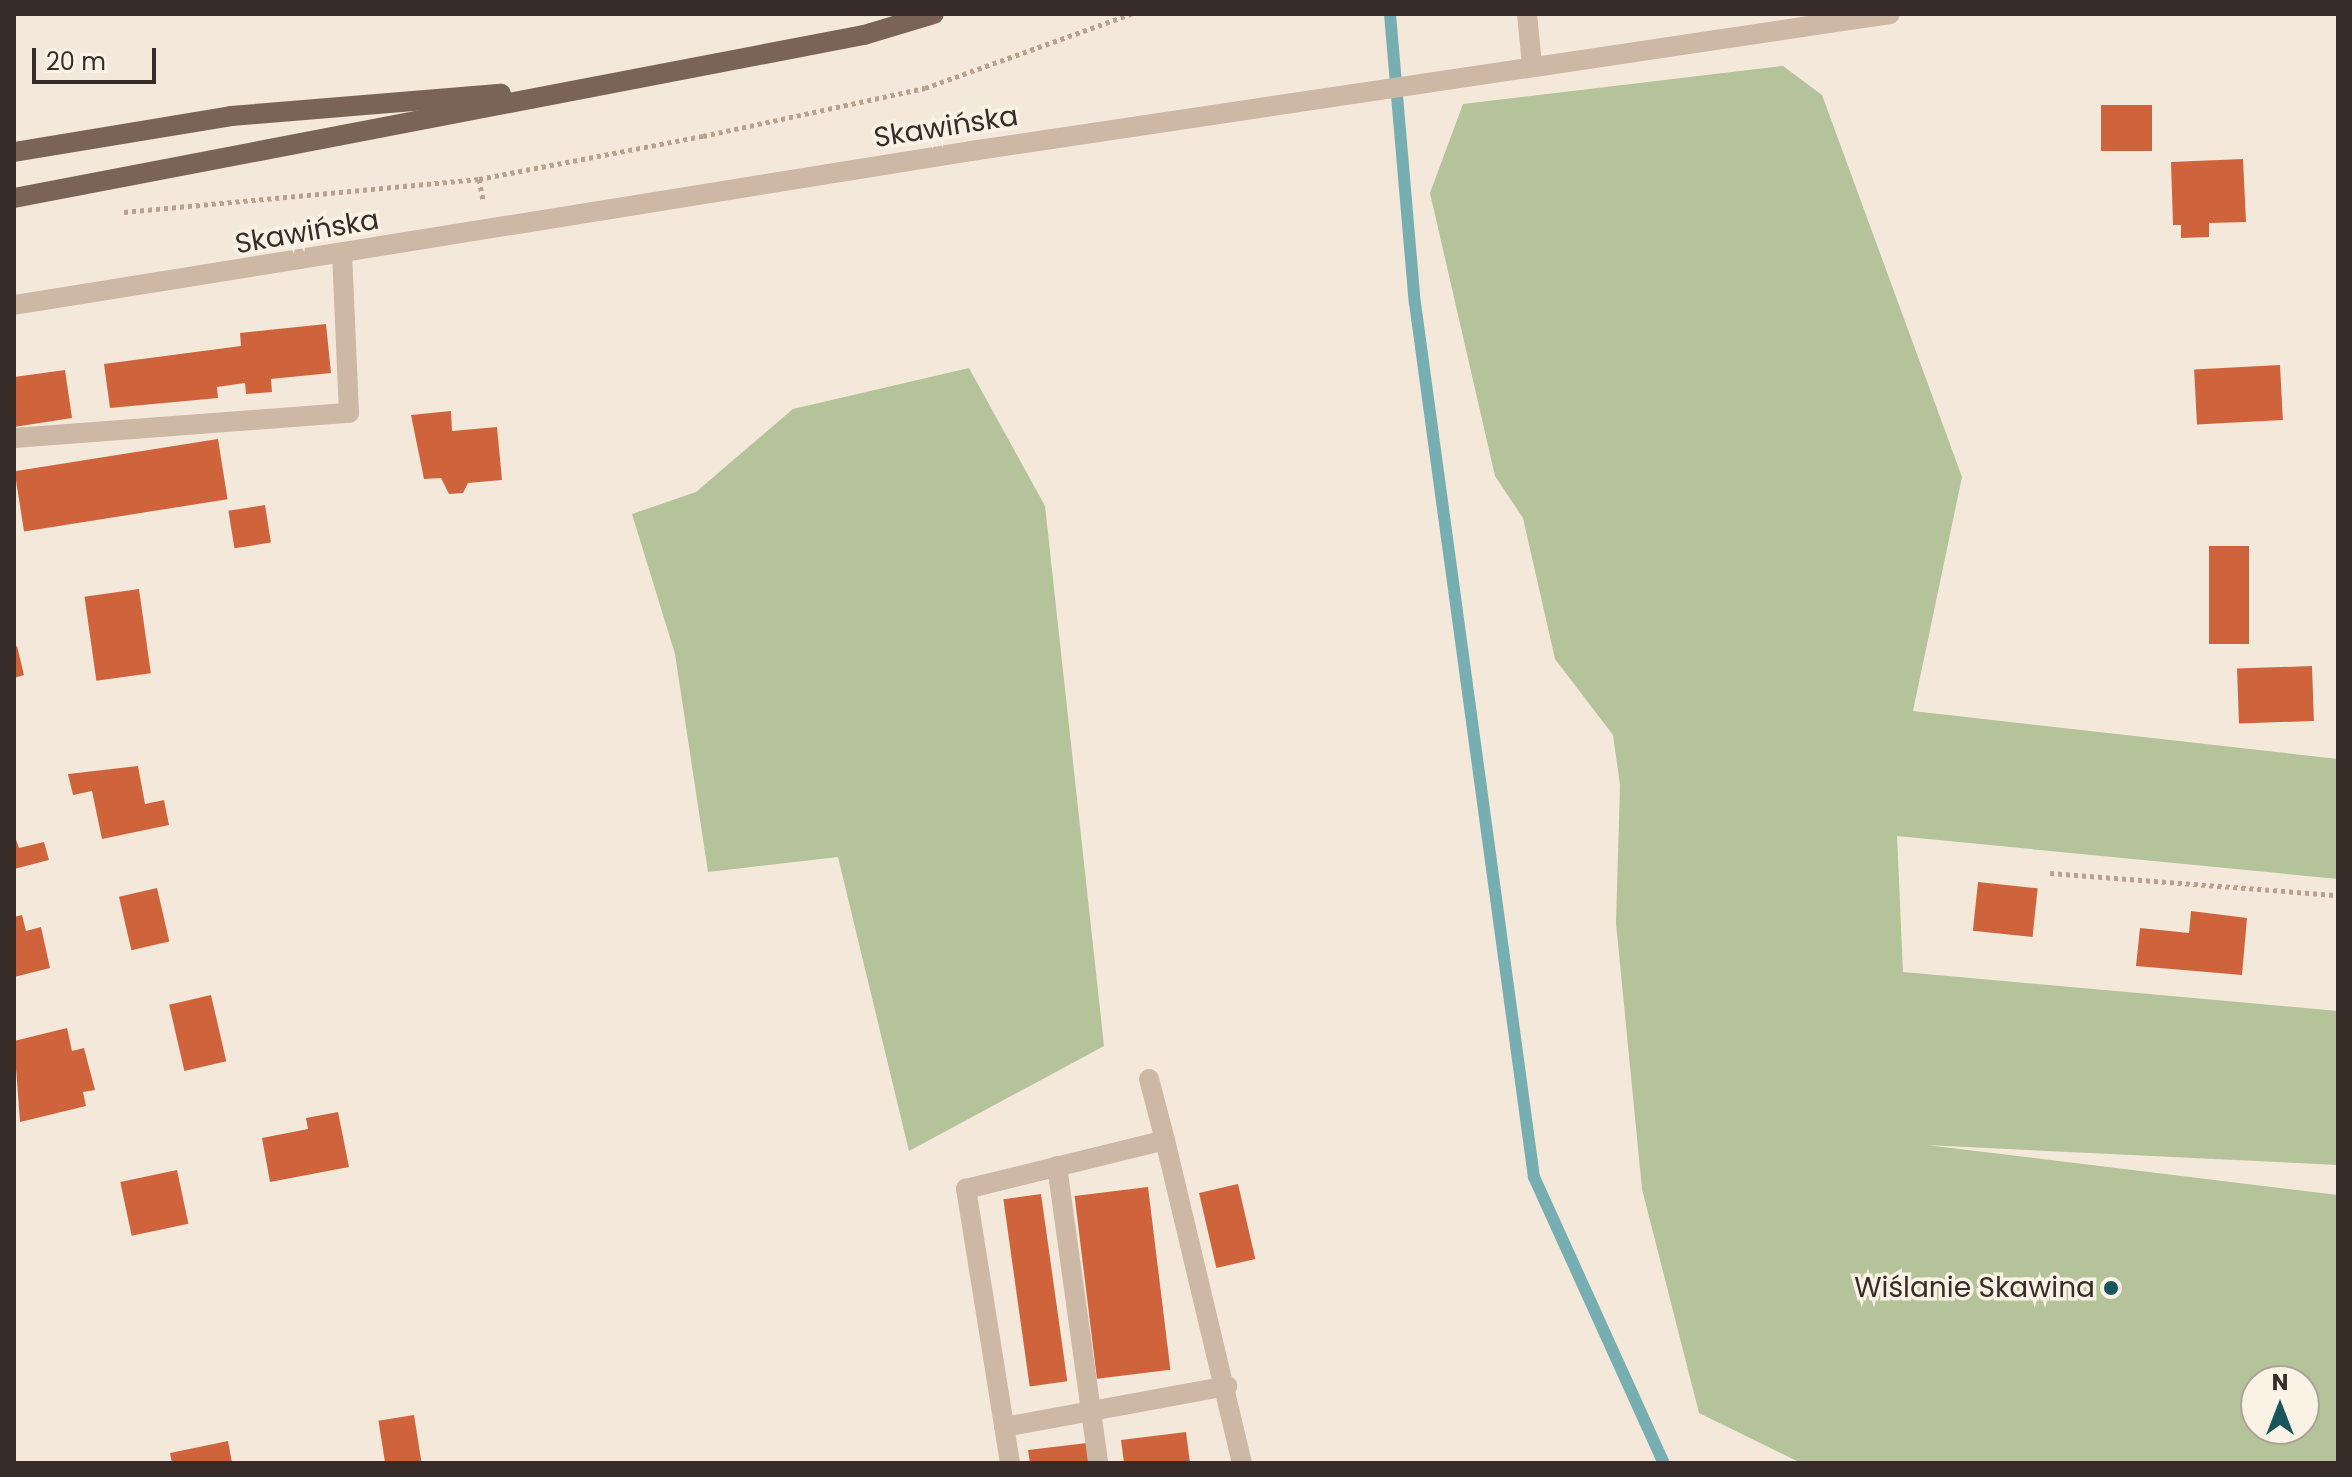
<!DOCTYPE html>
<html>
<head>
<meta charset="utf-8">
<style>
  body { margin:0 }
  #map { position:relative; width:2352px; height:1477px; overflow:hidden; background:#f3e8da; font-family:Poppins,sans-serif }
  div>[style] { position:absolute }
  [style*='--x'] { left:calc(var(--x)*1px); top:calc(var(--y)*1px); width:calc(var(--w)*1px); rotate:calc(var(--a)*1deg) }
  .green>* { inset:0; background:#b4c399 }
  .stream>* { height:12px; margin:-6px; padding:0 6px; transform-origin:6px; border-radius:6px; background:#77aeb2 }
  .building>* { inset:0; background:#cf643c; transform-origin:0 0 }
  .path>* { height:5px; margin-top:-2.5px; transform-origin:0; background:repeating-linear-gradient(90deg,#b8a28f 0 4px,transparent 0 8px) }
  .minor>* { height:20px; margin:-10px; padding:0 10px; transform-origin:10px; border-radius:10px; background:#ccb8a5 }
  .major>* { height:20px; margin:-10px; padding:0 10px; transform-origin:10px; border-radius:10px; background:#7a6457 }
  .dots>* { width:22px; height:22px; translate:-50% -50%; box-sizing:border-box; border:4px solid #fbf2e6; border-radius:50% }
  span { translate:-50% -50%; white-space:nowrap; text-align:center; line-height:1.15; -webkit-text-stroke:7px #fbf2e6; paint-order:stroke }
  .street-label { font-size:28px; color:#372c27 }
  .poi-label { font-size:28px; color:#372c27 }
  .right { translate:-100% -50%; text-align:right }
  .frame { position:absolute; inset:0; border:16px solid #372c27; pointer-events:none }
  .north { position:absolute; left:2240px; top:1365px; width:80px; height:80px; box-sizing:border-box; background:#fbf2e6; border:2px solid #ada39a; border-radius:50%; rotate:0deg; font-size:22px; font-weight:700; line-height:32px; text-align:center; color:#372c27 }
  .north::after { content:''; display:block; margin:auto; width:28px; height:36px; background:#19555c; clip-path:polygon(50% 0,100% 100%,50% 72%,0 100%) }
  .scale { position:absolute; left:32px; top:48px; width:124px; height:36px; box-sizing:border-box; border:4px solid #372c27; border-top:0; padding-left:10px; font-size:24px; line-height:28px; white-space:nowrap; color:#372c27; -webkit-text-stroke:6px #fbf2e6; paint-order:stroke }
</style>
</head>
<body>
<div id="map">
  <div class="green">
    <div style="clip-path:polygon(evenodd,1783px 66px,1822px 95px,1962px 477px,1913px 711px,2338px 759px,2338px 879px,1897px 836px,1903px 972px,2338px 1011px,2338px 1165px,1926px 1145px,2338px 1195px,2338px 1463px,1801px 1463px,1699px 1413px,1642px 1189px,1616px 923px,1620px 785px,1613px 735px,1555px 659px,1523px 518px,1495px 476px,1430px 193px,1463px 104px,1783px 66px,2304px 1381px,2304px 1429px,2256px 1429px,2256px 1381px,2304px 1381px)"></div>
    <div style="clip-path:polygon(969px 368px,1045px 506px,1104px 1046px,909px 1151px,838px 857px,708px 872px,675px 654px,632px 514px,696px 492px,793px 409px)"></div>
  </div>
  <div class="stream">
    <div style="--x:1390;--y:14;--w:290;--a:85.1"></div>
    <div style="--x:1415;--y:303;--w:882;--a:82.25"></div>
    <div style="--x:1534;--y:1177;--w:314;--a:65.6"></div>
  </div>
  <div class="building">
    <div style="left:2101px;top:105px;width:51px;height:46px"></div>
    <div style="clip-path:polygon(2243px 159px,2246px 222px,2209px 223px,2209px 237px,2181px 238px,2181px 225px,2173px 225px,2171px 162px)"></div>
    <div style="clip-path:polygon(326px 324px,331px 373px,271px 379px,272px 392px,246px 394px,245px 383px,217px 387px,218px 398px,110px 408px,104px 364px,241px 346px,240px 333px)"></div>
    <div style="left:2280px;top:365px;width:55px;height:86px;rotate:87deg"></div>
    <div style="clip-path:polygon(65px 370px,72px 418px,14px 427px,14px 377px)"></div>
    <div style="clip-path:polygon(451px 411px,452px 431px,497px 427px,502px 480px,468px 483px,463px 493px,449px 494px,441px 478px,424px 479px,411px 415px)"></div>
    <div style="left:218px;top:439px;width:61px;height:206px;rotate:81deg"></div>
    <div style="left:265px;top:505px;width:38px;height:37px;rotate:81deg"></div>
    <div style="left:2249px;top:546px;width:98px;height:40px;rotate:90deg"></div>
    <div style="left:139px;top:589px;width:85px;height:55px;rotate:82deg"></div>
    <div style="clip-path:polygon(17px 646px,24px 675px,14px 678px,14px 647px)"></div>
    <div style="left:2312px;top:666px;width:55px;height:75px;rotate:88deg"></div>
    <div style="clip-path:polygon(138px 766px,145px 804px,164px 800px,169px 825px,102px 839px,92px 791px,73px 795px,68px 774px)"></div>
    <div style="clip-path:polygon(14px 834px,19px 848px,44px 842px,49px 860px,14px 869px)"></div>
    <div style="left:1978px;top:882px;width:60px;height:49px;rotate:6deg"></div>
    <div style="left:157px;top:888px;width:55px;height:39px;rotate:77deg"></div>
    <div style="clip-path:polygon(2191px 911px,2247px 918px,2242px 975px,2136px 966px,2140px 928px,2189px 933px)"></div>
    <div style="clip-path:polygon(22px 915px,26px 931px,41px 927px,50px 968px,14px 977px,14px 917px)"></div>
    <div style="left:211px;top:995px;width:68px;height:43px;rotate:77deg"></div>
    <div style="clip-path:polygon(67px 1028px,72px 1051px,84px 1048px,95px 1090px,83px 1092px,86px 1106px,20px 1122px,14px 1041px)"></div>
    <div style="clip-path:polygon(338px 1112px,349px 1167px,270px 1182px,262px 1138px,308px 1129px,306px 1118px)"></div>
    <div style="left:177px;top:1170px;width:55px;height:58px;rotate:78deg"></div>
    <div style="left:1238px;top:1184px;width:77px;height:40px;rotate:77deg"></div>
    <div style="left:1148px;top:1187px;width:184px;height:74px;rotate:83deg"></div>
    <div style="left:1041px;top:1194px;width:189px;height:38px;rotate:82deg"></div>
    <div style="left:414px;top:1415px;width:49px;height:36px;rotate:81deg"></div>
    <div style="clip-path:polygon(1186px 1432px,1190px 1463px,1124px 1463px,1121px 1440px)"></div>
    <div style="clip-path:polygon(228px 1441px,232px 1463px,172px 1463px,170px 1453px)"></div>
    <div style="clip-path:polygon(1087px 1443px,1089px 1463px,1030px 1463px,1028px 1450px)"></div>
  </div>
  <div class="path">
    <div style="--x:479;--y:179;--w:21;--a:79"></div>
    <div style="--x:124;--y:212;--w:357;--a:-5.3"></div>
    <div style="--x:479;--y:179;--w:228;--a:-10.9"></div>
    <div style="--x:703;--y:136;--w:227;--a:-12.2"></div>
    <div style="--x:925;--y:88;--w:219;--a:-19.8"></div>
    <div style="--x:2050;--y:873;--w:289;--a:4.4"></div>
  </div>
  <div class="minor">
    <div style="--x:1527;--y:14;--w:51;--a:84.4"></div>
    <div style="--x:14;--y:305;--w:969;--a:-9.14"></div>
    <div style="--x:971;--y:151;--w:929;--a:-8.48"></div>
    <div style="--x:14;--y:438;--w:336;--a:-4.3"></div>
    <div style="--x:349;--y:413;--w:160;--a:-92.5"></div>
    <div style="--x:1149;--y:1079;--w:63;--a:75.3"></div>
    <div style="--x:1057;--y:1166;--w:300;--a:82.1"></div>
    <div style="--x:1004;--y:1427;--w:227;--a:-10.4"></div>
    <div style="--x:1010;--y:1463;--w:278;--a:-99.1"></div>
    <div style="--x:966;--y:1189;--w:205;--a:-13.8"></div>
    <div style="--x:1165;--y:1140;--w:332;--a:76.6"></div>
  </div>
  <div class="major">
    <div style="--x:14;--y:152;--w:220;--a:-9.4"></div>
    <div style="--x:231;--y:116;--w:271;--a:-4.7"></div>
    <div style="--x:14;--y:198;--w:865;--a:-10.86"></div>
    <div style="--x:864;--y:35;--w:73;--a:-16.7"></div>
  </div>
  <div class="dots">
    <div style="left:2111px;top:1288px;background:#19555c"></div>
  </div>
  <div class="street-label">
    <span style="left:946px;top:127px;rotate:-9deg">Skawińska</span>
    <span style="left:307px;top:232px;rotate:-10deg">Skawińska</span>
  </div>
  <div class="poi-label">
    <span class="right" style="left:2095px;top:1288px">Wiślanie Skawina</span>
  </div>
  <div class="frame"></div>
  <div class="north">N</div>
  <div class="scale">20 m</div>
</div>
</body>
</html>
